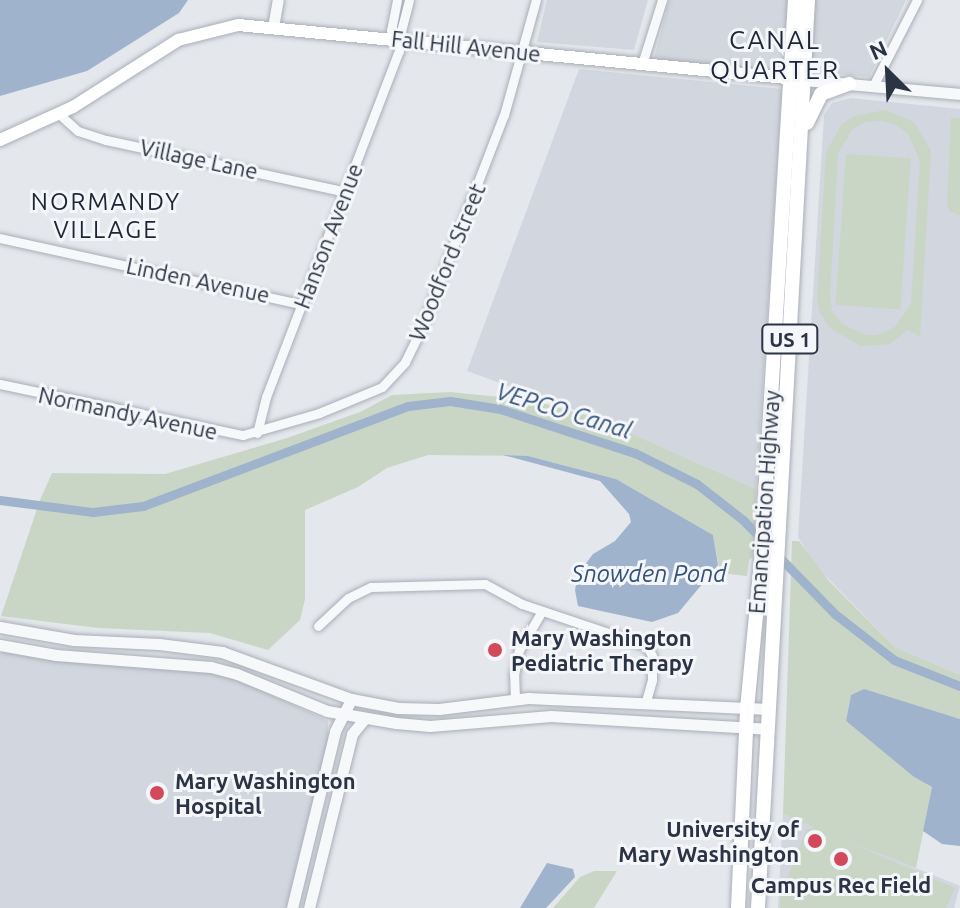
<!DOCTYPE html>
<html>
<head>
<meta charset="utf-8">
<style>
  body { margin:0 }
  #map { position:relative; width:960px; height:908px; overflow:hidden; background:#e4e7ec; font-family:Ubuntu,sans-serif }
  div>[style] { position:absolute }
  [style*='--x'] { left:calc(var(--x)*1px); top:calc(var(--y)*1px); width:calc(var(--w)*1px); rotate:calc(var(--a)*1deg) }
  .built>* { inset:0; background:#d2d6de }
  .green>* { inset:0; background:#c9d6c5; transform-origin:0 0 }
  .water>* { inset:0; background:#9fb4cc }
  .canal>* { height:9px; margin:-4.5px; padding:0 4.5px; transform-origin:4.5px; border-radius:4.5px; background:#9fb4cc }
  .roads { filter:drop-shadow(0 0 2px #a9aeb7) drop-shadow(0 0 2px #a9aeb7) }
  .minor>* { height:9px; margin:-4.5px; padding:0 4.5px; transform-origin:4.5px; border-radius:4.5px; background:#f7f8fa }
  .tertiary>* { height:11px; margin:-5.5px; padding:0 5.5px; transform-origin:5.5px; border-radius:5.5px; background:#f7f8fa }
  .secondary>* { height:12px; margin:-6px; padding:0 6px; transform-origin:6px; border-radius:6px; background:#fff }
  .primary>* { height:14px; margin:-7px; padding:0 7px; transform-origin:7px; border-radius:7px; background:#fff }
  .dots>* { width:22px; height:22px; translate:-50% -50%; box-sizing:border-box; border:4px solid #f4f6f9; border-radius:50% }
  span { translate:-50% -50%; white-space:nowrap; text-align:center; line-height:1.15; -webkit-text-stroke:6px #f4f6f9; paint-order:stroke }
  .shield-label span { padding:2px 6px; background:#f4f6f9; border:2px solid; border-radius:6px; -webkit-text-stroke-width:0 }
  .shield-label { font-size:20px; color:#2b3445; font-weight:700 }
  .street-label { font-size:22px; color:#2b3445 }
  .poi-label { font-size:22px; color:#2b3445; font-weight:700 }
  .left { translate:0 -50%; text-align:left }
  .right { translate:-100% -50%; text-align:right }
  .neighbourhood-label { font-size:24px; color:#1d2536; letter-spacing:2px }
  .water-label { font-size:24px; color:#34527a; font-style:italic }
  .quarter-label { font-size:26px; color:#1d2536; letter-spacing:2px }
  .north { position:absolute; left:848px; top:32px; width:80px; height:80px; -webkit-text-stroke:6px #f4f6f9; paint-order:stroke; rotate:336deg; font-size:22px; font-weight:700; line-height:32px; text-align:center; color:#2b3445 }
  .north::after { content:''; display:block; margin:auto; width:28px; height:36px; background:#2b3445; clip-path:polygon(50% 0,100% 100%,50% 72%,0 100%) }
</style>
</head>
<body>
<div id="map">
  <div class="built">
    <div style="clip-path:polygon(547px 0,648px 0,634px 50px,537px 42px)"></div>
    <div style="clip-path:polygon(669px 0,788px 0,784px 64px,774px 71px,654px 59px)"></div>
    <div style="clip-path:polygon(814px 0,906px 0,869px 77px,817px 72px,811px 67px)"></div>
    <div style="clip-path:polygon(579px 69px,782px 89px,756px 489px,599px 419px,467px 371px)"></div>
    <div style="clip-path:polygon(851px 98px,960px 109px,960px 675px,895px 647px,814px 564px,798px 537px,824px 115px,832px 103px)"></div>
    <div style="clip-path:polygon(10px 651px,181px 667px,231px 676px,328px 721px,328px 740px,286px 908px,0 908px,0 653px)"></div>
    <div style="clip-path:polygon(783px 814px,960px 886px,954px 908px,778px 908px)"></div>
  </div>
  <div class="green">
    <div style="clip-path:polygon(evenodd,885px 110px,914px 122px,931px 151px,920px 337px,908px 330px,890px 344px,860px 346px,830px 328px,820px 313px,817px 299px,826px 152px,841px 125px,854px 116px,885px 110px,879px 121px,894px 124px,908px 134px,920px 161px,911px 303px,895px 327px,877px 335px,866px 335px,842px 324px,832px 310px,830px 297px,838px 154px,852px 130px,865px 122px,879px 121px)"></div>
    <div style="clip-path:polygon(951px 118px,960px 118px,960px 215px,950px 211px,947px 205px)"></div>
    <div style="left:846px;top:154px;width:65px;height:151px;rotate:4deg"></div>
    <div style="clip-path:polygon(450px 392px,531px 400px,599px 419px,756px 489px,754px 555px,749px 560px,747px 576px,720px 573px,713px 535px,616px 479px,528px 456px,428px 455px,387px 468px,358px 487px,305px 510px,305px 599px,300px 620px,268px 650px,210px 633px,98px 628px,1px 616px,40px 500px,52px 473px,165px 474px,287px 438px,360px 412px,392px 395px)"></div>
    <div style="clip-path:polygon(792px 541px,799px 541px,829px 581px,895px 647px,960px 675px,960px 719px,864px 690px,851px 696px,846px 721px,914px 777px,932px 787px,916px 868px,842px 839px,955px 888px,946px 908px,780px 908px,781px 894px,806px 830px,814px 827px,783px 814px)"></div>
    <div style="clip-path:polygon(594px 871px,617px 871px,594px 908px,553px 908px,580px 877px)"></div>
  </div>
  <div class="water">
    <div style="clip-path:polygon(0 0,188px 0,179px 13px,87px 71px,0 96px)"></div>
    <div style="clip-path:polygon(503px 455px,528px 456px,616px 479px,713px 535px,718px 565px,678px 613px,652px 622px,578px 606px,575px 590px,578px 574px,593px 554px,615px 541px,631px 522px,629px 514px,600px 481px)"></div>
    <div style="clip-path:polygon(864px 689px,960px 719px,960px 846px,942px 844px,923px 831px,932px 787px,914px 777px,846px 721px,851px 695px)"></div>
    <div style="clip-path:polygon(547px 863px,573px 869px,575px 877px,546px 908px,520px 908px)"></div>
  </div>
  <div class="canal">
    <div style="--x:0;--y:500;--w:94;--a:7.4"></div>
    <div style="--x:93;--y:512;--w:50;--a:-6.8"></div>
    <div style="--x:143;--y:506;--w:283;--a:-20.7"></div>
    <div style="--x:408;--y:406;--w:42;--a:-6.8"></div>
    <div style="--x:450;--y:401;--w:51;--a:9.1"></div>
    <div style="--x:500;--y:409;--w:142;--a:18.1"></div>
    <div style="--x:635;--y:453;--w:69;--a:26.6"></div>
    <div style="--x:697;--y:484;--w:58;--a:38"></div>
    <div style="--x:743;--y:520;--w:132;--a:45.6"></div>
    <div style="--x:835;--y:614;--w:75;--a:37.9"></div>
    <div style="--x:894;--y:660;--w:71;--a:21.5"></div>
  </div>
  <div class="roads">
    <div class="minor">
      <div style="--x:397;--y:0;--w:31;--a:101"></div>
      <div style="--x:391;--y:30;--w:12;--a:48"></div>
      <div style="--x:642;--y:64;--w:67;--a:-72.6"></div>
      <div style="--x:873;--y:86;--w:97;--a:-62.9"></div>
      <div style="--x:59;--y:114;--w:25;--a:42"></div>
      <div style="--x:78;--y:131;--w:29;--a:18"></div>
      <div style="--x:106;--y:140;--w:246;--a:12.2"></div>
      <div style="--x:0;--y:238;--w:308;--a:12.4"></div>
      <div style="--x:0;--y:384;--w:248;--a:11.9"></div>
      <div style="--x:243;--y:435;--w:79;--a:-16.1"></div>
      <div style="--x:319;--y:413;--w:68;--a:-22.4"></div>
      <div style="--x:382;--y:387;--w:34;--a:-47"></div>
      <div style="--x:405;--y:362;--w:39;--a:-64"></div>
      <div style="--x:422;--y:327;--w:227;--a:-68.9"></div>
      <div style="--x:504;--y:115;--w:119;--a:-74.5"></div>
      <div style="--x:257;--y:433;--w:37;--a:-76"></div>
      <div style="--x:266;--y:397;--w:371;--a:-69"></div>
      <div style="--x:399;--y:51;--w:12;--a:-90"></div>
      <div style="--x:399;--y:39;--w:40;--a:-75.6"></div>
      <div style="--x:318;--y:626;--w:41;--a:-43"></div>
      <div style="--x:348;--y:598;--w:25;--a:-26"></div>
      <div style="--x:371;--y:587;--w:114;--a:-1.5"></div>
      <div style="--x:485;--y:584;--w:42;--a:28.4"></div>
      <div style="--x:522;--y:604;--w:132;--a:18.6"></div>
      <div style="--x:647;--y:646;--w:11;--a:63"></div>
      <div style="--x:652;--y:656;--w:24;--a:90"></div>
      <div style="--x:652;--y:680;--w:25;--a:106"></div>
      <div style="--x:515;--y:699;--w:24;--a:-92"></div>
      <div style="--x:514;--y:675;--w:25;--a:-79"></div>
      <div style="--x:519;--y:650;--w:45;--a:-59.5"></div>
    </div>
    <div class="tertiary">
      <div style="--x:273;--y:27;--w:27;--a:-80"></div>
      <div style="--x:804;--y:80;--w:157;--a:5.1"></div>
      <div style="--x:0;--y:627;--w:75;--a:10"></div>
      <div style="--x:74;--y:640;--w:85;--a:2.7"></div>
      <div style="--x:159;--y:644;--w:64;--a:7.2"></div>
      <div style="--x:222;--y:652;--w:137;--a:20"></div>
      <div style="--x:351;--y:699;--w:48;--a:10.8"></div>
      <div style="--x:398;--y:708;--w:41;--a:1.4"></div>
      <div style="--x:439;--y:709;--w:90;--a:-7"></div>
      <div style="--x:528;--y:698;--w:241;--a:2.6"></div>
      <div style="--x:0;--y:645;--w:57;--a:10.1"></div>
      <div style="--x:56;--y:655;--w:155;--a:4.4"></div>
      <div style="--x:211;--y:667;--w:27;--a:15"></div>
      <div style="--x:237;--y:674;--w:97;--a:22.3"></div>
      <div style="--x:327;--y:711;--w:70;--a:9.9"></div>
      <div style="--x:396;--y:723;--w:34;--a:5"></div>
      <div style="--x:430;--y:726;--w:121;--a:-4.7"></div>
      <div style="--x:551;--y:716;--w:216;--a:3.4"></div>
      <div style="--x:292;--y:908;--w:182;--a:-76.3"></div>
      <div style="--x:335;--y:731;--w:36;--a:-63"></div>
      <div style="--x:309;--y:908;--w:179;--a:-76.1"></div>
      <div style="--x:352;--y:734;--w:19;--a:-51"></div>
    </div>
    <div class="secondary">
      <div style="--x:0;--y:140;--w:80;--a:-24.3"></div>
      <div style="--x:73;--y:107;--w:125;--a:-32.5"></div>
      <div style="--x:178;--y:40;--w:62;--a:-14"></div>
      <div style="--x:238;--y:25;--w:562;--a:5.52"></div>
    </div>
    <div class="primary">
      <div style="--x:807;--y:123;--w:32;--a:-64"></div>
      <div style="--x:821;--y:94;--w:30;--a:-20"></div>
      <div style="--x:738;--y:908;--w:199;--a:-87.4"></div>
      <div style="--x:747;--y:709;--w:146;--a:-84.5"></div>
      <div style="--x:761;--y:564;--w:565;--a:-86.55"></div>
      <div style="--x:758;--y:908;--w:909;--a:-86.85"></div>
    </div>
  </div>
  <div class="dots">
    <div style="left:495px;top:650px;background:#d1495b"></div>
    <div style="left:157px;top:793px;background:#d1495b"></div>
    <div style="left:815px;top:841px;background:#d1495b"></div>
    <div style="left:841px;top:859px;background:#d1495b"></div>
  </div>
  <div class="shield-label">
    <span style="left:790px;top:339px">US 1</span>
  </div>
  <div class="street-label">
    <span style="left:466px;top:46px;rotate:6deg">Fall Hill Avenue</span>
    <span style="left:199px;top:159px;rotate:12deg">Village Lane</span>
    <span style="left:328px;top:236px;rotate:-69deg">Hanson Avenue</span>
    <span style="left:447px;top:262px;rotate:-68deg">Woodford Street</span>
    <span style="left:198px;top:280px;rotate:12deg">Linden Avenue</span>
    <span style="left:128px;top:413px;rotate:12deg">Normandy Avenue</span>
    <span style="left:764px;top:502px;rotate:-86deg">Emancipation Highway</span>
  </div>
  <div class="poi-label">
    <span class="left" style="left:511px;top:650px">Mary Washington<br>Pediatric Therapy</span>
    <span class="left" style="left:175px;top:793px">Mary Washington<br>Hospital</span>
    <span class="right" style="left:799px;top:841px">University of<br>Mary Washington</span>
    <span style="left:841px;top:885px">Campus Rec Field</span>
  </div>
  <div class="neighbourhood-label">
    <span style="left:106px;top:216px">NORMANDY<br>VILLAGE</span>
  </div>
  <div class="water-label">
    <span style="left:564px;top:411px;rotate:17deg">VEPCO Canal</span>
    <span style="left:649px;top:574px">Snowden Pond</span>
  </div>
  <div class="quarter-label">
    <span style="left:775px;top:55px">CANAL<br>QUARTER</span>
  </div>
  <div class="north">N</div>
</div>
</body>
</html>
